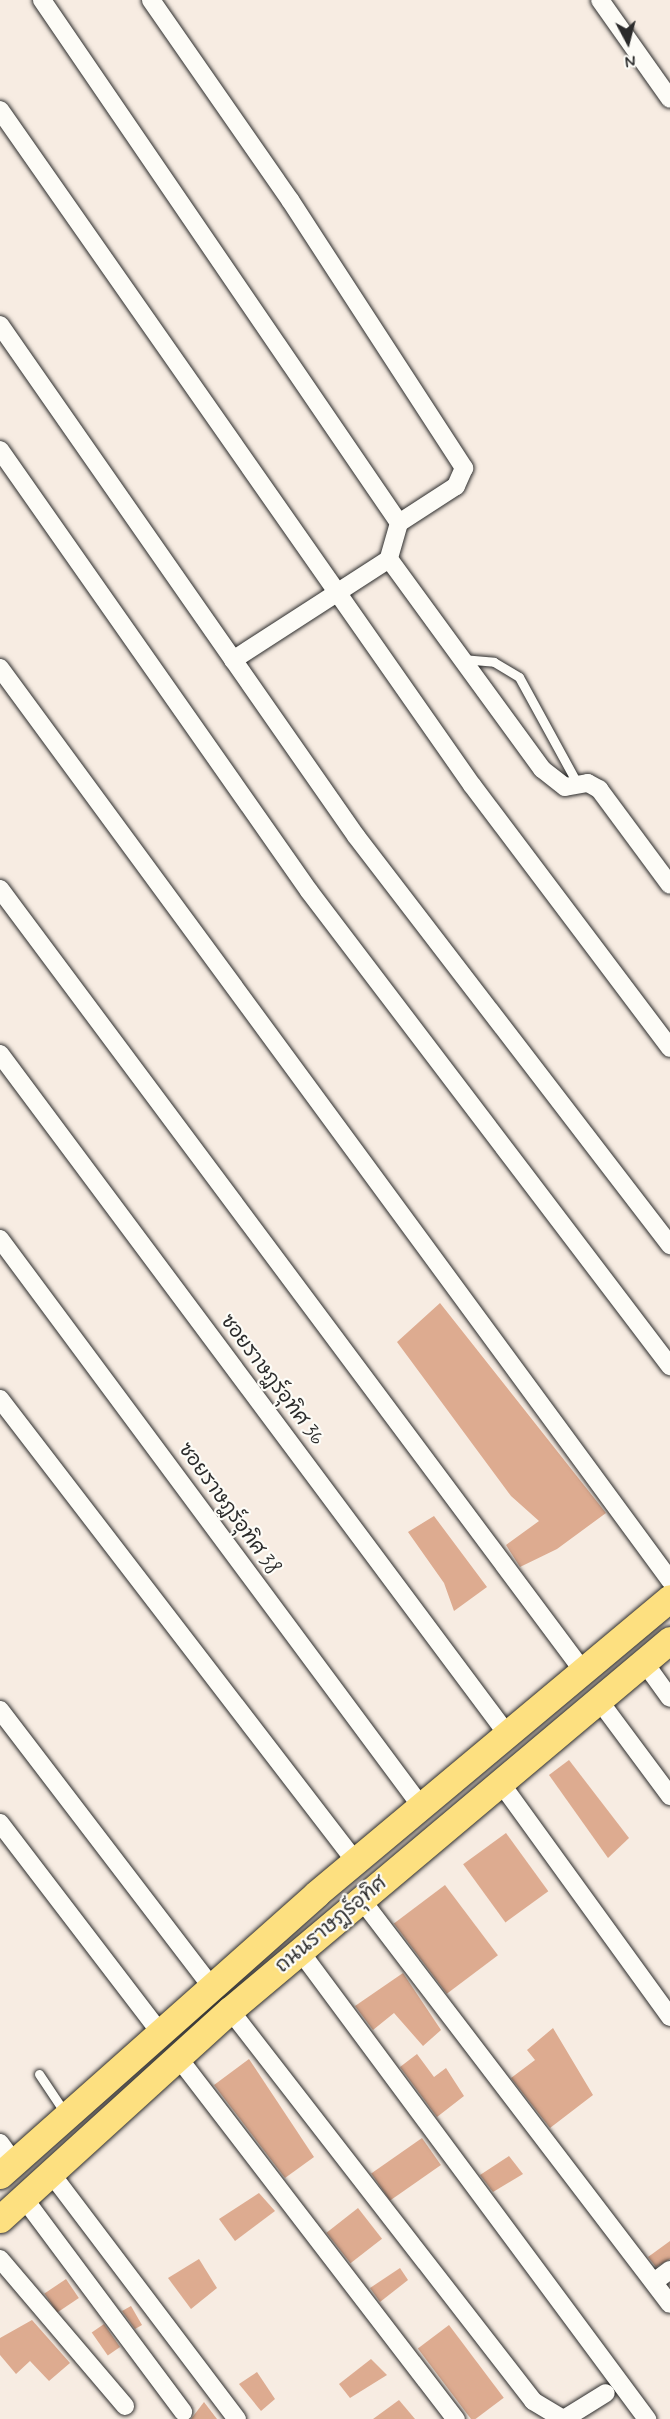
<!DOCTYPE html>
<html>
<head>
<meta charset="utf-8">
<style>
  body { margin:0 }
  #map { position:relative; width:670px; height:2419px; overflow:hidden; background:#f7ece2; font-family:Mynerve,"Playpen Sans Thai",sans-serif }
  div>[style] { position:absolute }
  [style*='--x'] { left:calc(var(--x)*1px); top:calc(var(--y)*1px); width:calc(var(--w)*1px); rotate:calc(var(--a)*1deg) }
  .building>* { inset:0; background:#ddab90; transform-origin:0 0 }
  .roads { filter:drop-shadow(0 0 2px #2b2b2b) drop-shadow(0 0 2px #2b2b2b) }
  .service>* { height:9px; margin:-4.5px; padding:0 4.5px; transform-origin:4.5px; border-radius:4.5px; background:#fdfcf7 }
  .minor>* { height:18px; margin:-9px; padding:0 9px; transform-origin:9px; border-radius:9px; background:#fdfcf7 }
  .primary>* { height:27px; margin:-13.5px; padding:0 13.5px; transform-origin:13.5px; border-radius:13.5px; background:#fde080 }
  span { translate:-50% -50%; white-space:nowrap; text-align:center; line-height:1.15; -webkit-text-stroke:4.5px #fdfcf7; paint-order:stroke }
  .street-label { font-size:20px; color:#2b2b2b }
  .north { position:absolute; left:598px; top:12px; width:60px; height:60px; -webkit-text-stroke:4px #fdfcf7; paint-order:stroke; rotate:173deg; font-size:16px; font-weight:700; line-height:24px; text-align:center; color:#2b2b2b }
  .north::after { content:''; display:block; margin:auto; width:21px; height:27px; background:#2b2b2b; clip-path:polygon(50% 0,100% 100%,50% 72%,0 100%) }
</style>
</head>
<body>
<div id="map">
  <div class="building">
    <div style="clip-path:polygon(440px 1303px,606px 1513px,557px 1549px,520px 1567px,506px 1545px,539px 1521px,511px 1496px,397px 1342px)"></div>
    <div style="clip-path:polygon(434px 1516px,487px 1587px,454px 1611px,444px 1583px,408px 1532px)"></div>
    <div style="clip-path:polygon(569px 1760px,629px 1838px,608px 1858px,549px 1775px)"></div>
    <div style="left:506px;top:1833px;width:72px;height:53px;rotate:54deg"></div>
    <div style="left:445px;top:1885px;width:88px;height:64px;rotate:53deg"></div>
    <div style="clip-path:polygon(403px 1973px,441px 2030px,423px 2046px,394px 2013px,373px 2030px,355px 2006px)"></div>
    <div style="clip-path:polygon(553px 2028px,593px 2095px,550px 2128px,511px 2078px,535px 2060px,527px 2050px)"></div>
    <div style="clip-path:polygon(417px 2054px,434px 2077px,446px 2068px,464px 2096px,437px 2117px,400px 2067px)"></div>
    <div style="clip-path:polygon(249px 2059px,314px 2157px,285px 2178px,214px 2085px)"></div>
    <div style="left:422px;top:2138px;width:33px;height:62px;rotate:55deg"></div>
    <div style="clip-path:polygon(509px 2156px,523px 2174px,493px 2192px,480px 2175px)"></div>
    <div style="clip-path:polygon(259px 2193px,275px 2211px,235px 2241px,219px 2219px)"></div>
    <div style="left:358px;top:2208px;width:39px;height:40px;rotate:52deg"></div>
    <div style="clip-path:polygon(670px 2241px,670px 2259px,656px 2267px,648px 2257px)"></div>
    <div style="clip-path:polygon(199px 2259px,217px 2288px,191px 2309px,168px 2278px)"></div>
    <div style="clip-path:polygon(400px 2268px,408px 2280px,380px 2302px,370px 2288px)"></div>
    <div style="left:66px;top:2279px;width:23px;height:26px;rotate:56deg"></div>
    <div style="clip-path:polygon(131px 2306px,142px 2325px,135px 2329px,122px 2311px)"></div>
    <div style="clip-path:polygon(32px 2320px,70px 2363px,49px 2381px,30px 2361px,16px 2374px,0 2355px,0 2338px)"></div>
    <div style="left:104px;top:2324px;width:28px;height:15px;rotate:55deg"></div>
    <div style="left:449px;top:2325px;width:91px;height:39px;rotate:53deg"></div>
    <div style="clip-path:polygon(371px 2359px,387px 2375px,350px 2398px,339px 2384px)"></div>
    <div style="clip-path:polygon(257px 2372px,275px 2399px,261px 2411px,239px 2384px)"></div>
    <div style="clip-path:polygon(399px 2400px,415px 2419px,373px 2419px)"></div>
    <div style="clip-path:polygon(204px 2402px,217px 2419px,191px 2419px)"></div>
  </div>
  <div class="roads">
    <div class="service">
      <div style="--x:462;--y:659;--w:32;--a:5"></div>
      <div style="--x:494;--y:662;--w:29;--a:31"></div>
      <div style="--x:519;--y:677;--w:121;--a:61.3"></div>
      <div style="--x:39;--y:2074;--w:47;--a:56.3"></div>
    </div>
    <div class="minor">
      <div style="--x:42;--y:0;--w:633;--a:55.68"></div>
      <div style="--x:151;--y:0;--w:244;--a:55.2"></div>
      <div style="--x:290;--y:200;--w:320;--a:57"></div>
      <div style="--x:464;--y:468;--w:20;--a:114"></div>
      <div style="--x:456;--y:486;--w:68;--a:147"></div>
      <div style="--x:399;--y:523;--w:37;--a:106"></div>
      <div style="--x:389;--y:559;--w:260;--a:53.9"></div>
      <div style="--x:542;--y:769;--w:29;--a:38"></div>
      <div style="--x:565;--y:787;--w:23;--a:-10"></div>
      <div style="--x:588;--y:783;--w:13;--a:29"></div>
      <div style="--x:599;--y:789;--w:119;--a:53.5"></div>
      <div style="--x:600;--y:0;--w:121;--a:54.7"></div>
      <div style="--x:0;--y:110;--w:824;--a:55.04"></div>
      <div style="--x:472;--y:785;--w:329;--a:53"></div>
      <div style="--x:0;--y:325;--w:623;--a:55.14"></div>
      <div style="--x:356;--y:836;--w:516;--a:52.49"></div>
      <div style="--x:0;--y:450;--w:538;--a:54.98"></div>
      <div style="--x:309;--y:891;--w:597;--a:52.77"></div>
      <div style="--x:233;--y:660;--w:186;--a:-32.9"></div>
      <div style="--x:0;--y:668;--w:1132;--a:53.7"></div>
      <div style="--x:0;--y:889;--w:975;--a:53.29"></div>
      <div style="--x:0;--y:1054;--w:848;--a:53.29"></div>
      <div style="--x:0;--y:1239;--w:706;--a:53.41"></div>
      <div style="--x:0;--y:1399;--w:583;--a:52.46"></div>
      <div style="--x:644;--y:1662;--w:44;--a:54.2"></div>
      <div style="--x:598;--y:1699;--w:121;--a:53.4"></div>
      <div style="--x:0;--y:1710;--w:347;--a:52.6"></div>
      <div style="--x:500;--y:1782;--w:290;--a:54.1"></div>
      <div style="--x:0;--y:1823;--w:262;--a:52.6"></div>
      <div style="--x:361;--y:1899;--w:509;--a:52.66"></div>
      <div style="--x:300;--y:1951;--w:583;--a:53.44"></div>
      <div style="--x:230;--y:2010;--w:495;--a:52.2"></div>
      <div style="--x:533;--y:2401;--w:35;--a:31"></div>
      <div style="--x:177;--y:2056;--w:458;--a:52.5"></div>
      <div style="--x:0;--y:2143;--w:24;--a:54"></div>
      <div style="--x:50;--y:2172;--w:310;--a:52.9"></div>
      <div style="--x:23;--y:2197;--w:268;--a:53.3"></div>
      <div style="--x:0;--y:2259;--w:193;--a:49.6"></div>
      <div style="--x:654;--y:2282;--w:20;--a:-37"></div>
      <div style="--x:564;--y:2419;--w:49;--a:-31.8"></div>
    </div>
    <div class="primary">
      <div style="--x:0;--y:2175;--w:423;--a:-41.6"></div>
      <div style="--x:316;--y:1894;--w:461;--a:-39.9"></div>
      <div style="--x:0;--y:2219;--w:311;--a:-42.3"></div>
      <div style="--x:230;--y:2010;--w:575;--a:-40.06"></div>
    </div>
  </div>
  <div class="street-label">
    <span style="left:272px;top:1380px;rotate:53deg">ซอยราษฎร์อุทิศ 36</span>
    <span style="left:229px;top:1509px;rotate:54deg">ซอยราษฎร์อุทิศ 38</span>
    <span style="left:331px;top:1925px;rotate:-40deg">ถนนราษฎร์อุทิศ</span>
  </div>
  <div class="north">N</div>
</div>
</body>
</html>
